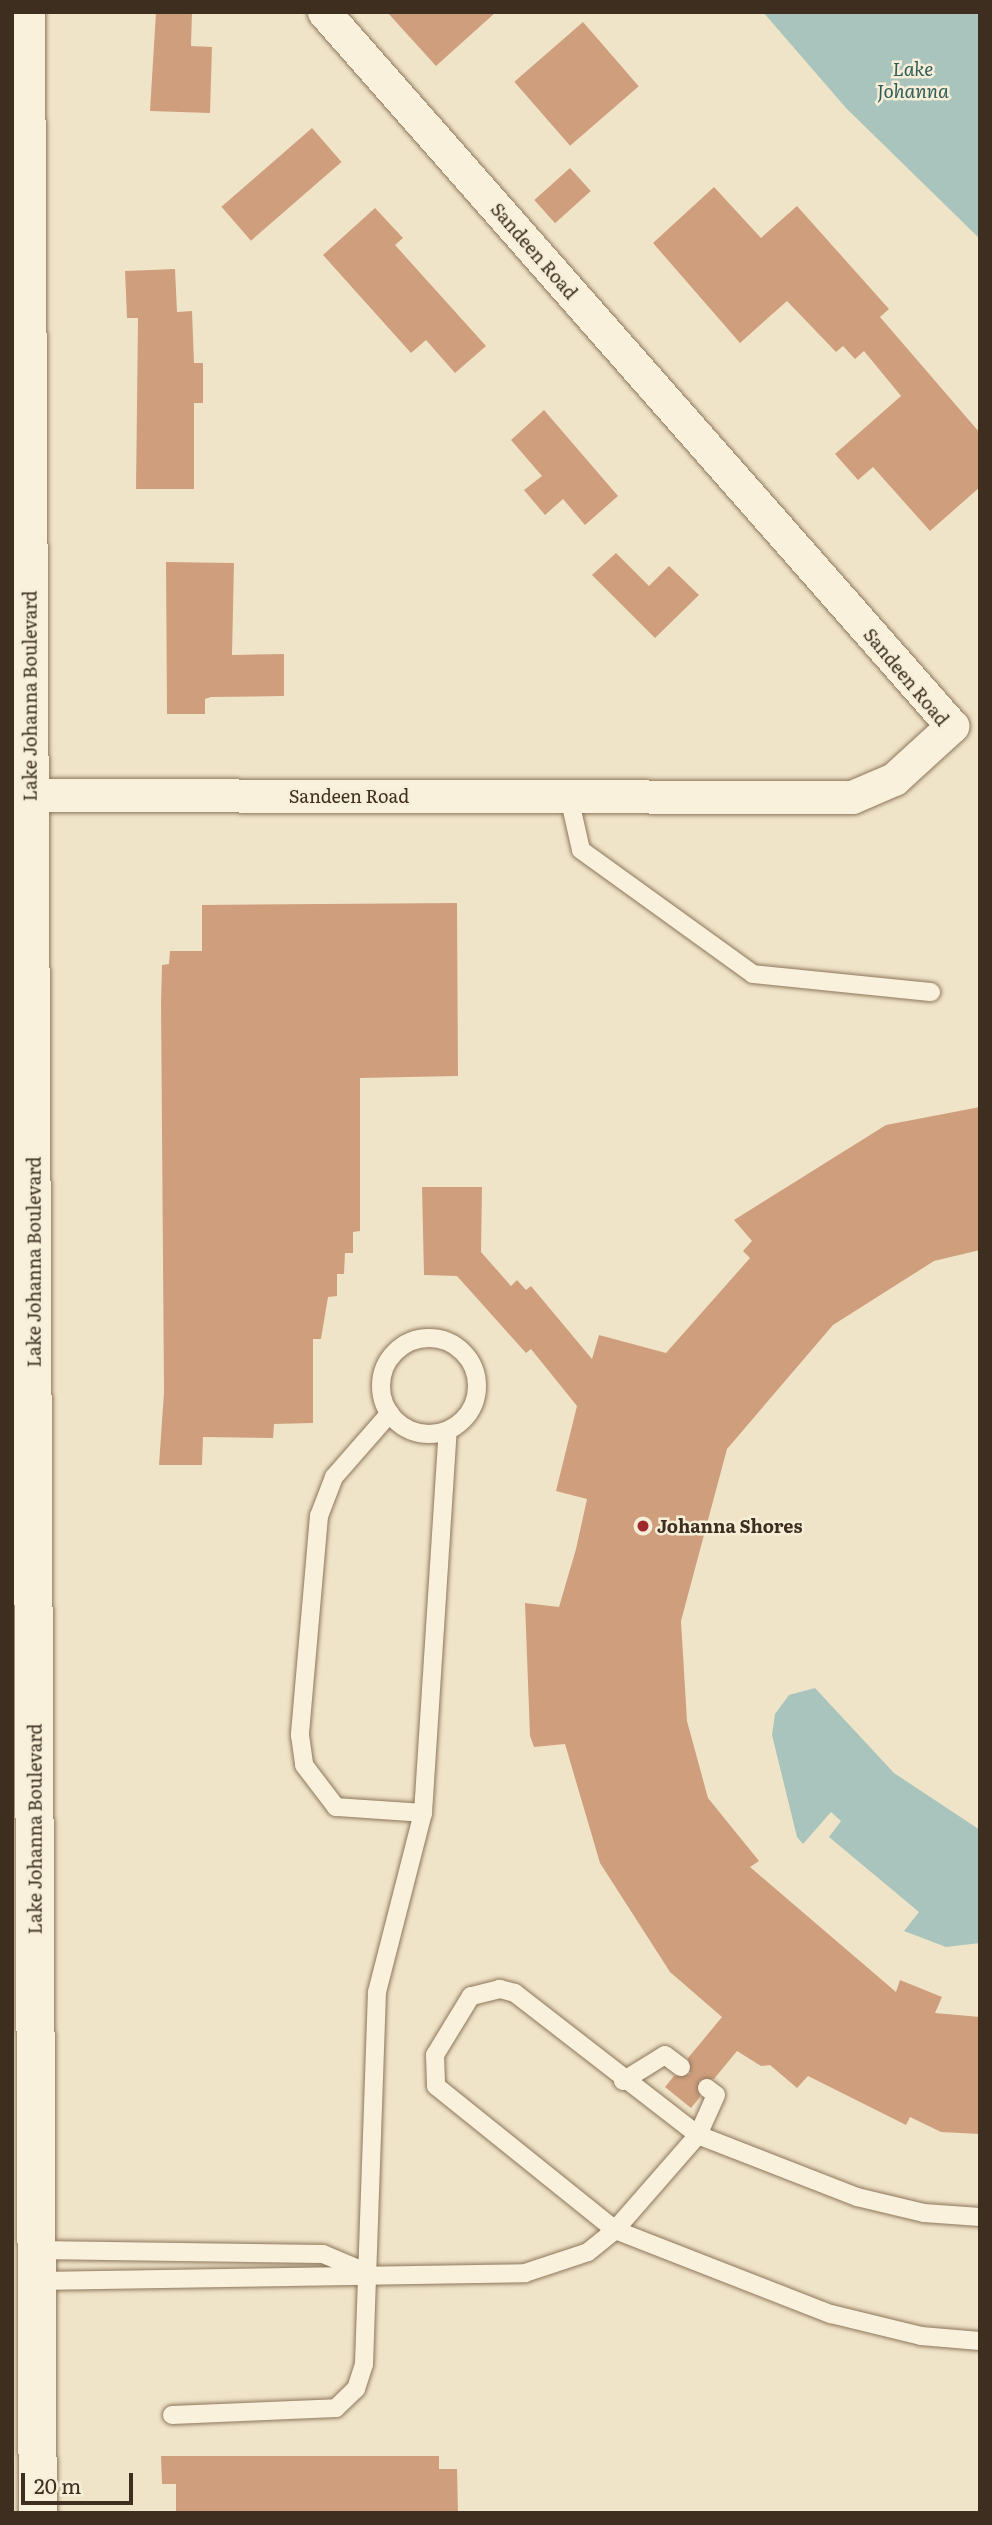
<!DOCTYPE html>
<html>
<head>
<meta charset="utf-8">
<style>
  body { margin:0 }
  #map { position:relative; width:992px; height:2525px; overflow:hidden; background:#f0e4c8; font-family:Literata,serif }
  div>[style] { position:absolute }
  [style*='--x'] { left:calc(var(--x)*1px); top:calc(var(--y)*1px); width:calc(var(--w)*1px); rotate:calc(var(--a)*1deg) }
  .water>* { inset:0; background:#a9c4bc }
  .building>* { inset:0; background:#cf9f7d; transform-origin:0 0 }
  .roads { filter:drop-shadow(0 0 2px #8d765c) drop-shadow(0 0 2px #8d765c) }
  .service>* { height:18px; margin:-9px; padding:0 9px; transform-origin:9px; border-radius:9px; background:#faf1dc }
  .service>.ring { margin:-9px; padding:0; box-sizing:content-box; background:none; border:18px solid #faf1dc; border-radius:50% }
  .minor>* { height:33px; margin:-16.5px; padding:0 16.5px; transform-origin:16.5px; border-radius:16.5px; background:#faf1dc }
  .tertiary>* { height:38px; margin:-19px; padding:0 19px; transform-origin:19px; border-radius:19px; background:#faf1dc }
  .dots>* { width:19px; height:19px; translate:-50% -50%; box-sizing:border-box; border:4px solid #f7eed8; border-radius:50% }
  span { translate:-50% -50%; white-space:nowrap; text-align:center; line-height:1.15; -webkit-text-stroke:5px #f7eed8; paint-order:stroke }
  .street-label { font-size:18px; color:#3d2e20 }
  .poi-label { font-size:18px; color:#3d2e20; font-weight:700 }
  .left { translate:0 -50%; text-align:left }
  .water-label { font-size:19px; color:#2f5d5a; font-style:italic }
  .frame { position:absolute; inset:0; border:14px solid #3d2e20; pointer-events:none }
  .scale { position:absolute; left:21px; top:2473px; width:112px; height:32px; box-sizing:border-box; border:4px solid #3d2e20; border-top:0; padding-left:9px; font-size:21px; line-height:24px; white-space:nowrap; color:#3d2e20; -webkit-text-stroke:5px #f7eed8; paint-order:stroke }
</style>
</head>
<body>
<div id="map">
  <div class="water">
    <div style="clip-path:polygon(763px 12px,980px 12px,980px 239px,846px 108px)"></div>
    <div style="clip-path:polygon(815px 1688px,894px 1773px,980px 1830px,980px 1943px,946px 1947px,904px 1931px,919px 1912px,829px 1837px,841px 1821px,831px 1812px,803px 1844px,797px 1837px,772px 1735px,775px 1714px,789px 1695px)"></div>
  </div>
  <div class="building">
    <div style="clip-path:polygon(156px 12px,192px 12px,191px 46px,212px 47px,210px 113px,150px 111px)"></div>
    <div style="clip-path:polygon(387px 12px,496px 12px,436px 66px)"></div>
    <div style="left:583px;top:22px;width:85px;height:91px;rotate:49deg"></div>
    <div style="left:312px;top:128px;width:45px;height:120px;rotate:49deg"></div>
    <div style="left:570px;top:168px;width:31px;height:48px;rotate:48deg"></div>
    <div style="clip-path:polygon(714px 187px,761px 238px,797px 206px,889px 309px,880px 317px,980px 433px,980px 487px,930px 531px,873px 467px,858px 480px,835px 454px,901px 396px,864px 351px,855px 359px,843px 346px,836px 352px,787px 301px,740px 343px,653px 243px)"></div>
    <div style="clip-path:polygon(375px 208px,403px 238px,395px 245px,486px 346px,455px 373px,426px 340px,411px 353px,323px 255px)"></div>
    <div style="clip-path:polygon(175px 269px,177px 312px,192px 311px,194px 363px,203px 363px,203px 403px,194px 403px,194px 489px,136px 489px,138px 318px,127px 318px,125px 271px)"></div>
    <div style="clip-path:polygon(544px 410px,618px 496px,585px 525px,563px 499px,545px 515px,524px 490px,542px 476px,511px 440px)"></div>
    <div style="clip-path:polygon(616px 553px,649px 586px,669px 566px,699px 595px,655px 638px,592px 575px)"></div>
    <div style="clip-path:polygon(166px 562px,234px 563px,232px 655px,284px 654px,284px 696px,211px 697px,205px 699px,205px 714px,167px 714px)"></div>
    <div style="clip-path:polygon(457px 903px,458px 1076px,360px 1078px,360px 1231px,353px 1232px,353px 1253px,345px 1253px,344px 1274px,337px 1274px,337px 1296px,328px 1297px,321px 1339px,313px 1339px,313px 1423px,274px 1424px,273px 1438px,203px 1437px,202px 1465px,159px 1465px,164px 1392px,161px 1002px,162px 965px,169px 964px,170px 951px,202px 951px,202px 905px)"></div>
    <div style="clip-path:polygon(980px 1107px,980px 1250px,934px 1261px,833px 1325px,727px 1449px,681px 1621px,687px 1721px,708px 1798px,759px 1861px,750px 1867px,896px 1992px,900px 1980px,942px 1997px,935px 2013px,980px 2017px,980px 2134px,941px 2132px,910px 2117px,906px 2125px,808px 2076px,797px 2088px,770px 2065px,761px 2066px,737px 2051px,714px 2079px,699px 2081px,700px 2097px,691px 2108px,665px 2087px,674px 2076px,690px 2074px,688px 2058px,722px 2017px,670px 1972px,600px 1863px,565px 1744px,534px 1747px,530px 1736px,525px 1603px,559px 1607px,576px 1549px,587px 1499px,556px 1491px,577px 1406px,531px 1349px,526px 1353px,457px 1276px,424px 1275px,422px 1187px,482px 1187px,481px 1252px,511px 1286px,517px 1280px,526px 1290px,531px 1286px,592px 1359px,599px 1335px,666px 1353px,750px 1258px,743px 1251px,752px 1241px,734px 1220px,886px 1125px)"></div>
    <div style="clip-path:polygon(161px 2456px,439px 2456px,439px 2469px,457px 2469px,458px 2513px,176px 2513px,176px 2484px,162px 2484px)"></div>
  </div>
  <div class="roads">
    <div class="service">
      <div style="--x:569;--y:797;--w:54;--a:77.2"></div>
      <div style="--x:581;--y:850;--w:212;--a:35.8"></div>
      <div style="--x:753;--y:974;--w:179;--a:5.8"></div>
      <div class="ring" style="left:381px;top:1338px;width:78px;height:78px"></div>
      <div style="--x:390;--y:1413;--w:85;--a:131.2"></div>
      <div style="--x:334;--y:1477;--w:42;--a:111"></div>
      <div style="--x:319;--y:1516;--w:220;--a:95"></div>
      <div style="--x:300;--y:1735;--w:30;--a:82"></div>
      <div style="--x:304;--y:1765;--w:53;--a:52.7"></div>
      <div style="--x:336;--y:1807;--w:87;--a:3.9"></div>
      <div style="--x:623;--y:2081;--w:49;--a:-31.8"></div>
      <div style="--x:665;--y:2055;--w:20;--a:37"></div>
      <div style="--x:707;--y:2088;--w:11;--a:38"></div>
      <div style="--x:716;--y:2095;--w:44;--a:114.2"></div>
      <div style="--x:698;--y:2135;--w:171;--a:21.3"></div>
      <div style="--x:857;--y:2197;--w:69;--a:13.4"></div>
      <div style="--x:924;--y:2213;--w:56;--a:4.1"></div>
      <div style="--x:37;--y:2250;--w:286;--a:0.8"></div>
      <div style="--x:323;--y:2254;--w:49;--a:22.9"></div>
      <div style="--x:37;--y:2281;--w:488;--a:-0.9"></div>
      <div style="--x:525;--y:2273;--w:66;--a:-18.4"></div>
      <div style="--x:588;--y:2252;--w:35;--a:-39"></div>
      <div style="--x:615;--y:2230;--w:126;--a:-48.9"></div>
      <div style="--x:698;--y:2135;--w:232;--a:-142.2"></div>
      <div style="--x:515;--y:1993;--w:16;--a:-165"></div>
      <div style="--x:500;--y:1989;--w:30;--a:166"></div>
      <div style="--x:471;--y:1996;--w:69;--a:121.4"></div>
      <div style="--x:435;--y:2055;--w:31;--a:88"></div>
      <div style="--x:436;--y:2086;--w:230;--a:38.8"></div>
      <div style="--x:615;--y:2230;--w:232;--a:21.3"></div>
      <div style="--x:831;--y:2314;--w:93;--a:13.7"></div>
      <div style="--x:921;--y:2336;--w:59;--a:4.8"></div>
      <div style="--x:172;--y:2415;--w:164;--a:-2.4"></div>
      <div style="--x:336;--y:2408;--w:28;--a:-44"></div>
      <div style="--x:356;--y:2389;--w:26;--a:-72"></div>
      <div style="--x:364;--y:2364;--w:372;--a:-88"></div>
      <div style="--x:377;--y:1992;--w:185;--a:-75.6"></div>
      <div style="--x:423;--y:1813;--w:383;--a:-86.3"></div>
    </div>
    <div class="minor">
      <div style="--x:31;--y:795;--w:821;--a:0.14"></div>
      <div style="--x:852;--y:797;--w:46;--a:-23.2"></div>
      <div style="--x:894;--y:779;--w:79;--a:-42.4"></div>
      <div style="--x:952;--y:726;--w:951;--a:-131.33"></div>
    </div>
    <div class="tertiary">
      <div style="--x:26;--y:12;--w:2501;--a:89.73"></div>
    </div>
  </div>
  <div class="dots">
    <div style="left:643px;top:1526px;background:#9e2a2b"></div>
  </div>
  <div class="street-label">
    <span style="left:534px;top:251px;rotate:49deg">Sandeen Road</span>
    <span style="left:906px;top:677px;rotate:50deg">Sandeen Road</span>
    <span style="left:30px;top:696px;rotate:-90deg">Lake Johanna Boulevard</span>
    <span style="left:349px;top:796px">Sandeen Road</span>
    <span style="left:34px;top:1262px;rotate:-90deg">Lake Johanna Boulevard</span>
    <span style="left:35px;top:1829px;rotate:-90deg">Lake Johanna Boulevard</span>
  </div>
  <div class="poi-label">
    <span class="left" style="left:657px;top:1526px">Johanna Shores</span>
  </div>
  <div class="water-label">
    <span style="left:913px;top:80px">Lake<br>Johanna</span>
  </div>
  <div class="frame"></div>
  <div class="scale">20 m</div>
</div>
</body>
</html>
